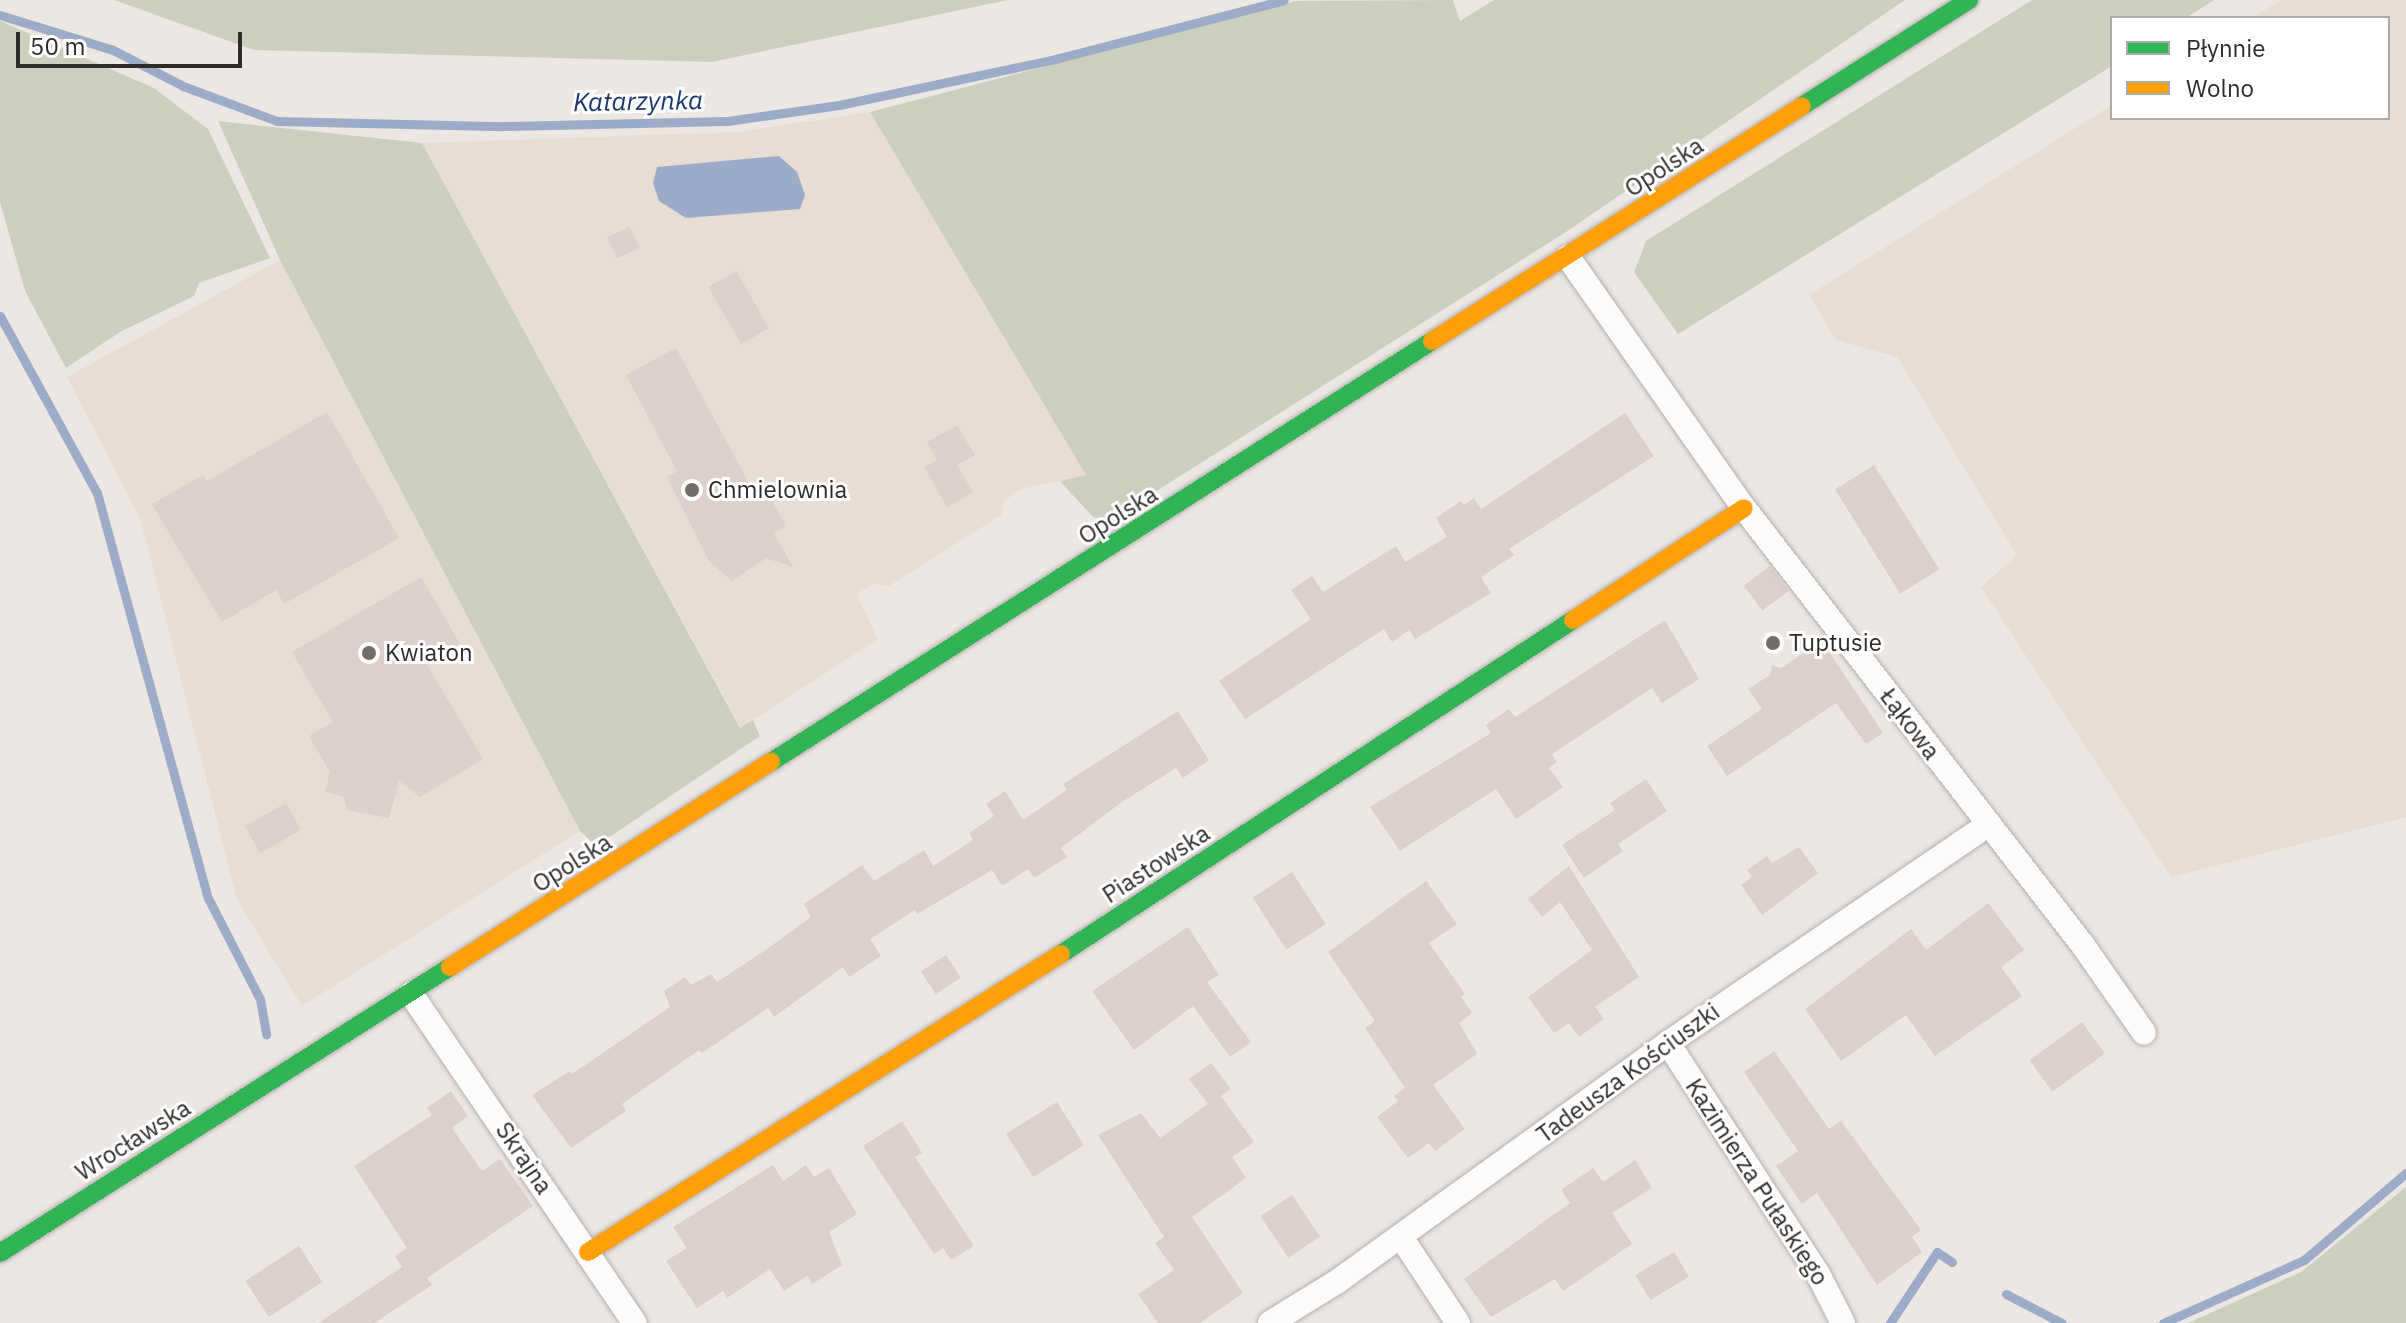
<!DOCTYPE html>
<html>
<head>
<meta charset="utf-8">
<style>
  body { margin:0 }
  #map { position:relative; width:2406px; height:1323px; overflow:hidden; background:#ede7e3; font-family:"IBM Plex Sans",sans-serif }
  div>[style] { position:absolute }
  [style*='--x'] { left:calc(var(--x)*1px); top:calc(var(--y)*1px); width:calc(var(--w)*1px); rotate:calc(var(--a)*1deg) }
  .commercial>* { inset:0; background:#e7ddd2 }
  .green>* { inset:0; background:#cad0bd }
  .water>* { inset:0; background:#9cabc8 }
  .stream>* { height:9px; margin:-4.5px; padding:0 4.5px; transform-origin:4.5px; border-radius:4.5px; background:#9cabc8 }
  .building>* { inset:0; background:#dccfcc; transform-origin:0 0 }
  .roads { filter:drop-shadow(0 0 2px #b4afac) drop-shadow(0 0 2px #b4afac) }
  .street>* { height:24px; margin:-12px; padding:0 12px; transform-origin:12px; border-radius:12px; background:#fcfbfb }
  .fast>* { height:18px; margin:-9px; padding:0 9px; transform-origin:9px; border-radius:9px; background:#30b455 }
  .slow>* { height:18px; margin:-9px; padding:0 9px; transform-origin:9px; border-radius:9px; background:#ff9f0a }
  .dots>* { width:22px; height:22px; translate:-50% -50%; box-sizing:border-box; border:4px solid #fff; border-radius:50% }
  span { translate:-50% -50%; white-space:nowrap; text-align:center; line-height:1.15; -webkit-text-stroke:6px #fff; paint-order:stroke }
  .street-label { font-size:24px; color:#2f2b29 }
  .poi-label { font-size:24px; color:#2f2b29 }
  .left { translate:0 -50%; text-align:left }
  .water-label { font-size:26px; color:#1c376d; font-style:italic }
  .legend { position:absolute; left:2110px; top:16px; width:280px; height:104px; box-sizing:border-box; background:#fff; border:2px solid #acaaa9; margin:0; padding:10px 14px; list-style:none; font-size:24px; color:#2f2b29 }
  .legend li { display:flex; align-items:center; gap:16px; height:40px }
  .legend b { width:40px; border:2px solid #acaaa9 }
  .scale { position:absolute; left:16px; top:32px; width:226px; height:36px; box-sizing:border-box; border:4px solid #2f2b29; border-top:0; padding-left:10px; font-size:24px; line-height:28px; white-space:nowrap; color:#2f2b29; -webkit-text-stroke:6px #fff; paint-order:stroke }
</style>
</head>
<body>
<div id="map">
  <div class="commercial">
    <div style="clip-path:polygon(2281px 0,2406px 0,2406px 817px,2171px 877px,1981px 587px,2017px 555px,1897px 357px,1836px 340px,1809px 295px,2112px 105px,2112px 118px,2388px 118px,2388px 18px,2252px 18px)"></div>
    <div style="clip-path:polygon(870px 112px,1087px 475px,1021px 489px,1004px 501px,1001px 515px,889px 586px,873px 584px,856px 594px,878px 639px,741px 728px,422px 143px,738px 132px)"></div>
    <div style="clip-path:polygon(280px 260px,580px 831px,302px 1006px,237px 900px,140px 518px,67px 377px)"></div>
  </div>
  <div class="green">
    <div style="clip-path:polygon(114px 0,1008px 0,712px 62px,254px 50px)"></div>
    <div style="clip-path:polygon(1453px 0,1460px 21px,1494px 0,1905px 0,1566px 232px,1109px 521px,1093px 517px,1060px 481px,1086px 475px,870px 112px,1296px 1px)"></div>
    <div style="clip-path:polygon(2032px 0,2214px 0,2186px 18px,2112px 18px,2112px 66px,1678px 334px,1634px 272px,1646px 241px)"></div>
    <div style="clip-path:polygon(0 21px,154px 88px,208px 129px,270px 258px,199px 283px,194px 296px,120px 332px,66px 368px,25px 291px,0 202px)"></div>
    <div style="clip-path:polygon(218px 121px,422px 143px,740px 728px,753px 720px,760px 736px,596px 846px,580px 831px,280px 260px)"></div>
    <div style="clip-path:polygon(2406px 1187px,2406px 1323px,2188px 1323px,2301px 1272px)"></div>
  </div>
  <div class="water">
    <div style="clip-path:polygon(779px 156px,797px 172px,805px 195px,800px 209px,686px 218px,659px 201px,653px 183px,657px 167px)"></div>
  </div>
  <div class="stream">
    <div style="--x:0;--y:15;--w:118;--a:17.2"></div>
    <div style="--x:113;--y:50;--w:79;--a:27.2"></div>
    <div style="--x:183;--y:86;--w:100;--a:20.4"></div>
    <div style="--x:277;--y:121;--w:226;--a:1.3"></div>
    <div style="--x:503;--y:126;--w:224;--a:-1.3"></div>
    <div style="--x:727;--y:121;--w:113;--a:-8.1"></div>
    <div style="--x:839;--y:105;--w:221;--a:-12"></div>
    <div style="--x:1055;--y:59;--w:236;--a:-14.4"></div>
    <div style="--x:0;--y:316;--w:202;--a:61.3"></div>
    <div style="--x:97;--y:493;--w:420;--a:74.7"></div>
    <div style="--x:208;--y:898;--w:114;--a:62.8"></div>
    <div style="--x:260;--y:999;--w:36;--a:80"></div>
    <div style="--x:2006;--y:1294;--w:63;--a:27.4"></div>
    <div style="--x:1890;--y:1323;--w:85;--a:-56.5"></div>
    <div style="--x:1937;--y:1252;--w:18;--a:34"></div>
    <div style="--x:2163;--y:1323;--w:154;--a:-24.1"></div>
    <div style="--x:2304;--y:1260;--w:134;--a:-40.5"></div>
  </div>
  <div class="building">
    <div style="left:630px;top:227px;width:23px;height:25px;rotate:65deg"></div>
    <div style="left:736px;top:271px;width:66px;height:32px;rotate:60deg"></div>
    <div style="clip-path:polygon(676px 348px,758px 500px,768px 494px,786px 526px,774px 533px,793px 567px,766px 558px,732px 581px,709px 561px,667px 477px,677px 471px,626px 375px)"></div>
    <div style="clip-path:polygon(327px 412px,399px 538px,284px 604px,276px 590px,222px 622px,152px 504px,203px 475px,207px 481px)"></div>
    <div style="clip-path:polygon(1625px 413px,1654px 456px,1509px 549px,1514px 555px,1481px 577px,1491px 593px,1415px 639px,1409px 630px,1392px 642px,1384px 629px,1245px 719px,1219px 681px,1311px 619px,1291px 590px,1312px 576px,1323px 592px,1396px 546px,1405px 562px,1447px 537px,1436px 518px,1461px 501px,1464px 505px,1474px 498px,1481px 509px)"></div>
    <div style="clip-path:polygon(957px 425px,975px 455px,957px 465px,973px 492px,947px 507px,924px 467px,937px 460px,927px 442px)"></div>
    <div style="left:1874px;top:465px;width:123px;height:46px;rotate:58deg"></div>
    <div style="left:1770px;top:566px;width:31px;height:33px;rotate:53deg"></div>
    <div style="clip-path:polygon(421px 577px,460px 644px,426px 663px,483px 759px,420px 797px,399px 781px,389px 818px,347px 810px,344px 797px,325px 792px,330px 772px,309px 736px,333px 722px,292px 652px)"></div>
    <div style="clip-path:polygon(1665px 620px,1699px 679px,1662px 703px,1652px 688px,1552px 754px,1557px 762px,1549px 768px,1563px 787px,1516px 819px,1496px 789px,1400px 851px,1370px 807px,1491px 733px,1486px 725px,1509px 709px,1515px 717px)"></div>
    <div style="clip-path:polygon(1822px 641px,1883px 733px,1866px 744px,1836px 703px,1727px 776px,1707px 746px,1762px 709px,1748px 689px,1770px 675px,1772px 665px,1781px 668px)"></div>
    <div style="clip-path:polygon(1178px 711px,1209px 760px,1183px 778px,1176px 768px,1122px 802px,1061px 848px,1067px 857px,1034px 878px,1028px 869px,1002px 886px,992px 870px,917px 914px,915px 910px,870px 939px,881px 956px,849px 977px,843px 967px,774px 1017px,768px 1008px,702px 1053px,699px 1050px,622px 1104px,626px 1111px,571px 1148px,532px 1095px,570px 1071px,572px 1074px,670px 1007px,664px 991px,685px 977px,691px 985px,711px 974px,717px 982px,767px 949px,811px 917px,804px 904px,862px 865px,874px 881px,924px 850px,933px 866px,973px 840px,969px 833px,994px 816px,986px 804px,1005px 791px,1023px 820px,1067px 790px,1063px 784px)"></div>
    <div style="clip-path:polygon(1646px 779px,1667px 811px,1618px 844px,1623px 851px,1584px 878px,1562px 845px,1615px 810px,1610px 803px)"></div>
    <div style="left:286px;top:803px;width:31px;height:47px;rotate:61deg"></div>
    <div style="clip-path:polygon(1799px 847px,1818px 873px,1762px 915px,1741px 885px,1752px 877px,1747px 870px,1767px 856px,1772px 863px)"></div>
    <div style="clip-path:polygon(1569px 866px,1639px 977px,1595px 1007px,1604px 1019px,1579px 1037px,1569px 1023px,1554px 1033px,1528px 997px,1592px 950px,1560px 902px,1542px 917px,1528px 899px)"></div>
    <div style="left:1292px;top:872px;width:62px;height:47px;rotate:57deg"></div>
    <div style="clip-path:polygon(1426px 881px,1457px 924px,1429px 943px,1465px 994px,1461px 997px,1472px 1013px,1459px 1023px,1477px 1054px,1433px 1085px,1465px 1129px,1435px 1151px,1429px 1143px,1408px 1158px,1377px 1117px,1398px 1101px,1394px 1096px,1405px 1088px,1365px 1028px,1375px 1021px,1328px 952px)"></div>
    <div style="clip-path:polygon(1988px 903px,2024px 950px,2001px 967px,2022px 996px,1935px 1056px,1906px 1015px,1841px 1061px,1805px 1009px,1911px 929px,1926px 950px)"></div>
    <div style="clip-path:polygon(1188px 927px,1219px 975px,1207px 982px,1251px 1042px,1230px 1057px,1193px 1006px,1134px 1050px,1092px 991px)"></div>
    <div style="left:946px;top:955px;width:27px;height:30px;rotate:57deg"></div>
    <div style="left:2082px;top:1022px;width:39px;height:65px;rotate:54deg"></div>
    <div style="clip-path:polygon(1774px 1051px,1829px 1129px,1841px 1121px,1921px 1230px,1912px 1237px,1922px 1252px,1877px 1285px,1817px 1193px,1802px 1204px,1776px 1166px,1798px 1151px,1744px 1072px)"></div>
    <div style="clip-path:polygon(1211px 1063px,1231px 1089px,1221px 1096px,1254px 1142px,1232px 1157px,1246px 1178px,1192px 1217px,1243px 1293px,1200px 1323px,1158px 1323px,1138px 1294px,1174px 1270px,1155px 1243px,1164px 1237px,1098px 1135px,1141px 1113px,1160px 1138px,1208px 1104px,1189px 1079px)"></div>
    <div style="clip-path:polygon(451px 1091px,468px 1116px,452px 1128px,482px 1171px,500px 1159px,533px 1206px,427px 1278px,432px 1285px,374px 1323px,318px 1323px,402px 1267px,395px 1256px,407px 1248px,354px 1166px,432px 1115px,427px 1108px)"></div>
    <div style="left:1057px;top:1102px;width:51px;height:60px;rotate:58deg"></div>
    <div style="clip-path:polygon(902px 1121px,922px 1153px,915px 1157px,974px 1246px,951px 1260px,943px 1248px,934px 1254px,863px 1146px)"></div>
    <div style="clip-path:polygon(1635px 1160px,1652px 1188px,1612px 1213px,1632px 1244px,1563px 1291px,1555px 1279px,1491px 1317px,1464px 1279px,1570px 1203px,1561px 1190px,1593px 1168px,1603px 1182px)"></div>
    <div style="clip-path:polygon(773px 1165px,783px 1181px,806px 1165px,814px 1177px,829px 1168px,857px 1214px,829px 1232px,842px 1265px,812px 1284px,807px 1276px,784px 1291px,770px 1269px,727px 1298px,723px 1291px,697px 1308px,666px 1261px,687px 1248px,673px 1227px)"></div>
    <div style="left:1292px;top:1195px;width:50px;height:38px;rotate:56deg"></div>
    <div style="left:299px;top:1246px;width:43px;height:64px;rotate:57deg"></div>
    <div style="left:1674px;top:1252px;width:29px;height:45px;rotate:59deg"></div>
  </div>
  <div class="roads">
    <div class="street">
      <div style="--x:1568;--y:257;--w:307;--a:55"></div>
      <div style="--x:1744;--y:508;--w:552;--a:52.22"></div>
      <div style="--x:2082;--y:944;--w:108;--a:55.1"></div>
      <div style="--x:411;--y:994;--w:398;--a:55.8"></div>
      <div style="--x:1668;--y:1043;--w:275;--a:57"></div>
      <div style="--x:1818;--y:1274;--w:55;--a:63"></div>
      <div style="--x:1401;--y:1237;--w:103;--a:56.5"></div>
      <div style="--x:1270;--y:1323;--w:80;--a:-31.7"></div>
      <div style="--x:1338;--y:1281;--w:407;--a:-35.8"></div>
      <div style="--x:1668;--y:1043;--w:386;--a:-34.3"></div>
    </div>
    <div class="fast">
      <div style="--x:1802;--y:106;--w:198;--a:-32.4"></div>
      <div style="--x:771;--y:762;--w:784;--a:-32.49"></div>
      <div style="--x:1061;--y:954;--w:611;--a:-33.12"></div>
      <div style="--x:0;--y:1253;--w:533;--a:-32.44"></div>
    </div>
    <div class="slow">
      <div style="--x:1432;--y:341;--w:438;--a:-32.4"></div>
      <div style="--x:1573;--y:620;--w:204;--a:-33.2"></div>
      <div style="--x:450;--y:967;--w:381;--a:-32.6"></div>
      <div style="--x:588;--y:1252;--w:559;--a:-32.21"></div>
    </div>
  </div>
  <div class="dots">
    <div style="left:692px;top:490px;background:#726d6a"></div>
    <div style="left:1773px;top:643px;background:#726d6a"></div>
    <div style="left:369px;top:653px;background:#726d6a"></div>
  </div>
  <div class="street-label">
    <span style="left:1664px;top:167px;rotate:-33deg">Opolska</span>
    <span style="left:1118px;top:515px;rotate:-32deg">Opolska</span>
    <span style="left:1910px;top:724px;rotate:53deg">Łąkowa</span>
    <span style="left:572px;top:863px;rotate:-32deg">Opolska</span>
    <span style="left:1156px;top:864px;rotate:-33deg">Piastowska</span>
    <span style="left:1628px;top:1073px;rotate:-36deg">Tadeusza Kościuszki</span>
    <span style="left:133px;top:1140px;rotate:-32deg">Wrocławska</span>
    <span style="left:524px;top:1158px;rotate:56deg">Skrajna</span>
    <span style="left:1757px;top:1182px;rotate:57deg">Kazimierza Pułaskiego</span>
  </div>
  <div class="poi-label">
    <span class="left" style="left:708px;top:490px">Chmielownia</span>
    <span class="left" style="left:1789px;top:643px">Tuptusie</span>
    <span class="left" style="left:385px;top:653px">Kwiaton</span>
  </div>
  <div class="water-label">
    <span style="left:638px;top:101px;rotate:-1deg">Katarzynka</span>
  </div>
  <ul class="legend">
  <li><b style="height:10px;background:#30b455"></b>Płynnie</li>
  <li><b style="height:10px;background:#ff9f0a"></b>Wolno</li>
  </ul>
  <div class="scale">50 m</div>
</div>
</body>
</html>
